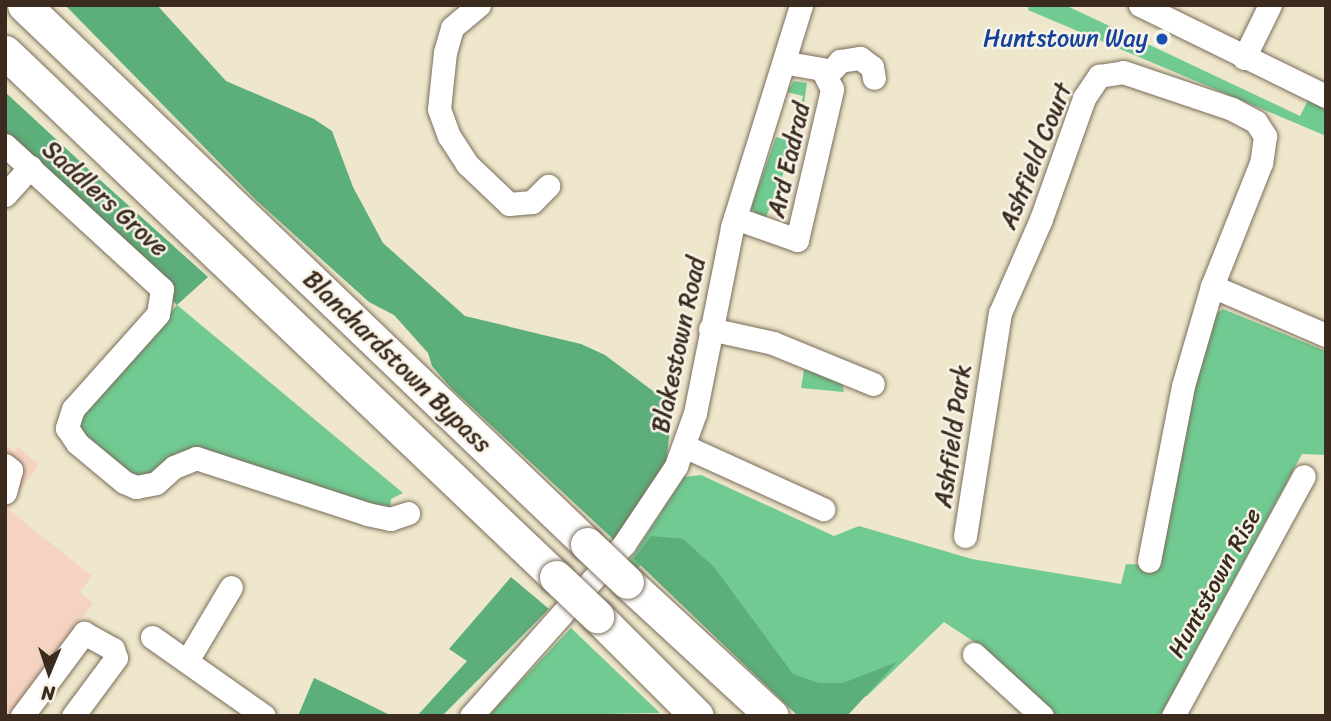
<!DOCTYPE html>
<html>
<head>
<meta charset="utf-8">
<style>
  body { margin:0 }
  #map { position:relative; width:1331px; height:721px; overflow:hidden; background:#eee7cb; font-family:Sriracha,sans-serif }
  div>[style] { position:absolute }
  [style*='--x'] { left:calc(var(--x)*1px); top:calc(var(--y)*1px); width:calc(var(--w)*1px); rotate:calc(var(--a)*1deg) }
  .built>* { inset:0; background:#f4d3c0 }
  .green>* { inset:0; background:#70ca91 }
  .forest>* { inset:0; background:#5cae7b }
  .roads { filter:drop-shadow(0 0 2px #7a6c5b) drop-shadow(0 0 2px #7a6c5b) }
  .minor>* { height:23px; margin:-11.5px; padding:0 11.5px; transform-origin:11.5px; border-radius:11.5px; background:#fff }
  .highway>* { height:33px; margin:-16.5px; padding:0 16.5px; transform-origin:16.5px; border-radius:16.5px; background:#fff }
  .bridges { filter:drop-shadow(0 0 2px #7a6c5b) drop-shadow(0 0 2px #7a6c5b) }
  .highway-bridge>* { height:33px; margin:-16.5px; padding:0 16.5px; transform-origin:16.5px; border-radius:16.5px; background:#fff }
  .dots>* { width:19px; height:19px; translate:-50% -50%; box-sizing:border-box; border:4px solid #f7f3e8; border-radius:50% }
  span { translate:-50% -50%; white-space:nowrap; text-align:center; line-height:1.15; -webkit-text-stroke:5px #f7f3e8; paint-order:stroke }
  .transit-label { font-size:24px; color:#164399 }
  .right { translate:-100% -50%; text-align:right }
  .street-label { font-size:24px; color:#3b2a1e }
  .frame { position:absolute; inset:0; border:7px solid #3b2a1e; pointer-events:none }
  .north { position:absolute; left:14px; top:637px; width:70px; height:70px; -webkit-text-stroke:5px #f7f3e8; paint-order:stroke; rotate:182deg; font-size:19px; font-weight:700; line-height:28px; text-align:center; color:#3b2a1e }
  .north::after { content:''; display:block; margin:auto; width:24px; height:32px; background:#3b2a1e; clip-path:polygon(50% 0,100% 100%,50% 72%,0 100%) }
</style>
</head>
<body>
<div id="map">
  <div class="built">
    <div style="clip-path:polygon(5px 444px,14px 452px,18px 447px,39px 465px,13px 498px,9px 510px,92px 576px,80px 592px,93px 603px,10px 714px,5px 710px)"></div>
  </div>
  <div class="green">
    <div style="clip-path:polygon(1029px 5px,1065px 5px,1300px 116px,1308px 100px,1326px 108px,1326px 136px,1028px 10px)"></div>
    <div style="clip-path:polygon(794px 81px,807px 83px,800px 132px,764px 222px,751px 208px,776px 137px,790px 141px,792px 137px,803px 96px,787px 92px)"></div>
    <div style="clip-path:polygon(177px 305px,403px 493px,391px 499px,390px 512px,198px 451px,140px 479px,80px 437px,75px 420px)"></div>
    <div style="clip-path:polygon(1223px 309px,1326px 351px,1326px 455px,1302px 454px,1160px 716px,1054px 716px,988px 651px,944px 622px,867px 696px,841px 703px,816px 698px,650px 555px,637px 569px,629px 562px,684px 477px,701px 475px,834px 536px,859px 526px,972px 559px,1121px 584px,1126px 564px,1150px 565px,1176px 431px,1214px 315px)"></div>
    <div style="clip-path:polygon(805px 364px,841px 378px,844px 392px,801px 388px)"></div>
    <div style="clip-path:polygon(571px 628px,660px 713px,488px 716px)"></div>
  </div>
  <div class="forest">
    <div style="clip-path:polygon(65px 5px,157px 5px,226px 81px,314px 119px,332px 131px,353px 187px,383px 243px,465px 316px,581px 344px,605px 355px,661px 397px,672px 413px,666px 463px,615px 541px,451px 388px,432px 366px,428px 353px,394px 315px,369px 302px,257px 201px)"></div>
    <div style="clip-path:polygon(5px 92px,99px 179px,208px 277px,177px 305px,5px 132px)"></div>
    <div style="clip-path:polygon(651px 536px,683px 539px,714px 567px,793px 674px,819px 683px,843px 683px,897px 662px,847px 716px,798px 716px,634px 559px)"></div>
    <div style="clip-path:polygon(511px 577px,549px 609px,442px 716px,417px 716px,467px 661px,449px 649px)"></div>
    <div style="clip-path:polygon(314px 678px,337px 689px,392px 716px,298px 716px)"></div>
  </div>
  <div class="roads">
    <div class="minor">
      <div style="--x:479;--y:5;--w:35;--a:140"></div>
      <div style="--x:452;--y:28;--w:25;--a:106"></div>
      <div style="--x:445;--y:52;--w:57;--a:96"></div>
      <div style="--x:439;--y:109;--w:29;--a:70"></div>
      <div style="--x:449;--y:136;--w:33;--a:57"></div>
      <div style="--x:467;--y:164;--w:58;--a:43.6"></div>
      <div style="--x:509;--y:204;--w:23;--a:-5"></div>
      <div style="--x:532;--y:202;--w:23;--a:-45"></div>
      <div style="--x:1140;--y:5;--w:207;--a:26.1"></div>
      <div style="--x:1244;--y:58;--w:59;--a:-63.9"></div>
      <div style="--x:828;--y:74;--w:18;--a:-47"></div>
      <div style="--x:840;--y:61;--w:20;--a:-9"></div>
      <div style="--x:860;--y:58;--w:15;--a:37"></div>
      <div style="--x:872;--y:67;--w:11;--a:80"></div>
      <div style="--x:5;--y:145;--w:213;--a:42.5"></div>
      <div style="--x:162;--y:289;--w:25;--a:99"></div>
      <div style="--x:158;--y:314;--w:127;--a:131.8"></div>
      <div style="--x:73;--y:409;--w:20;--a:108"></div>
      <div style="--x:67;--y:428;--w:18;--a:56"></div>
      <div style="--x:77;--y:443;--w:61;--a:39.7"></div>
      <div style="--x:124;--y:482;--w:13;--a:23"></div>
      <div style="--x:136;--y:487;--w:20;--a:-11"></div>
      <div style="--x:156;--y:483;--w:24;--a:-42"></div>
      <div style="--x:174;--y:467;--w:24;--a:-22"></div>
      <div style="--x:196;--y:458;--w:180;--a:18.1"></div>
      <div style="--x:367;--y:514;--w:24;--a:12"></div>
      <div style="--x:390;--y:519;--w:19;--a:-18"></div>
      <div style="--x:5;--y:195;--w:38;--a:-48"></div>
      <div style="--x:735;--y:218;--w:66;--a:19.5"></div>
      <div style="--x:797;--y:240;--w:155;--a:-76.9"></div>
      <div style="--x:832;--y:89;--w:22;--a:-117"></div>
      <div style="--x:822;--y:69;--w:39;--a:-170"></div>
      <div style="--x:1212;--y:286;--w:124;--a:23.3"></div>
      <div style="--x:710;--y:329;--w:65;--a:12.5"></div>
      <div style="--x:773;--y:343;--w:108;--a:22.3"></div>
      <div style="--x:684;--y:446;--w:153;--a:24.4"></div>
      <div style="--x:5;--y:465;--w:8;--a:40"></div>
      <div style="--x:11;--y:470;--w:23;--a:105"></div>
      <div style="--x:965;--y:536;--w:226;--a:-81.1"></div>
      <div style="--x:1000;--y:313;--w:103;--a:-66.4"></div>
      <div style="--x:1041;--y:219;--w:128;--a:-70.4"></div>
      <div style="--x:1084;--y:98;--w:27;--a:-56"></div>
      <div style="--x:1099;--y:76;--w:24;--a:-9"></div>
      <div style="--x:1123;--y:72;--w:115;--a:18.7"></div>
      <div style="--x:1232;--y:109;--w:27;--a:28"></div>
      <div style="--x:1256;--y:122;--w:17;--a:57"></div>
      <div style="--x:1265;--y:136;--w:27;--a:98"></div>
      <div style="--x:1261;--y:163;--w:132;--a:111.7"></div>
      <div style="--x:1212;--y:286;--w:104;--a:106.2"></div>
      <div style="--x:1183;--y:386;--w:178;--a:101"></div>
      <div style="--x:152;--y:637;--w:137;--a:35.2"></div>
      <div style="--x:974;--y:654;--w:92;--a:42.4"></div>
      <div style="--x:187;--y:661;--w:86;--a:-59.3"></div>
      <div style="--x:22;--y:716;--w:104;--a:-53.2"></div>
      <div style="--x:84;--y:633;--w:33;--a:29"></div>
      <div style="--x:113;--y:649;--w:9;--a:72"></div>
      <div style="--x:116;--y:658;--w:72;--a:126.6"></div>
      <div style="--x:471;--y:716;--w:230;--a:-48.3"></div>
      <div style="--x:624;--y:544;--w:94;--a:-56.3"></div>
      <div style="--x:676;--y:466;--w:56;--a:-70.3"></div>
      <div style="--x:695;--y:413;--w:190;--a:-78.7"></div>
      <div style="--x:732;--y:227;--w:232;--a:-72.7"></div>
      <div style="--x:1173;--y:716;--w:273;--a:-61.4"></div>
    </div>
    <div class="highway">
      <div style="--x:24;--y:5;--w:779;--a:43.75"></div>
      <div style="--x:5;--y:52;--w:761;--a:43.62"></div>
      <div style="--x:627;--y:582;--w:197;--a:42.7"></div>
      <div style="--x:597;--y:616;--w:141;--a:45"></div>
    </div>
  </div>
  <div class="bridges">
    <div class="highway-bridge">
      <div style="--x:587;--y:544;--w:55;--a:43.5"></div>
      <div style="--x:556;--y:577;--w:57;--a:43.6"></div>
    </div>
  </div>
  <div class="dots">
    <div style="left:1162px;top:39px;background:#1a4fb4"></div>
  </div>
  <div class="transit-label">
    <span class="right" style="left:1148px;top:39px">Huntstown Way</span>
  </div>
  <div class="street-label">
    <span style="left:1036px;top:156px;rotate:-68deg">Ashfield Court</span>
    <span style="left:789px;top:160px;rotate:-77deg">Ard Eadrad</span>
    <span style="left:105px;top:199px;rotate:42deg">Saddlers Grove</span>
    <span style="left:679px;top:345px;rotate:-78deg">Blakestown Road</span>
    <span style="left:397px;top:362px;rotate:44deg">Blanchardstown Bypass</span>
    <span style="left:953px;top:436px;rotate:-82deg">Ashfield Park</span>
    <span style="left:1215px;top:583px;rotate:-61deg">Huntstown Rise</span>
  </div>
  <div class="frame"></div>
  <div class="north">N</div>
</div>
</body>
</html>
